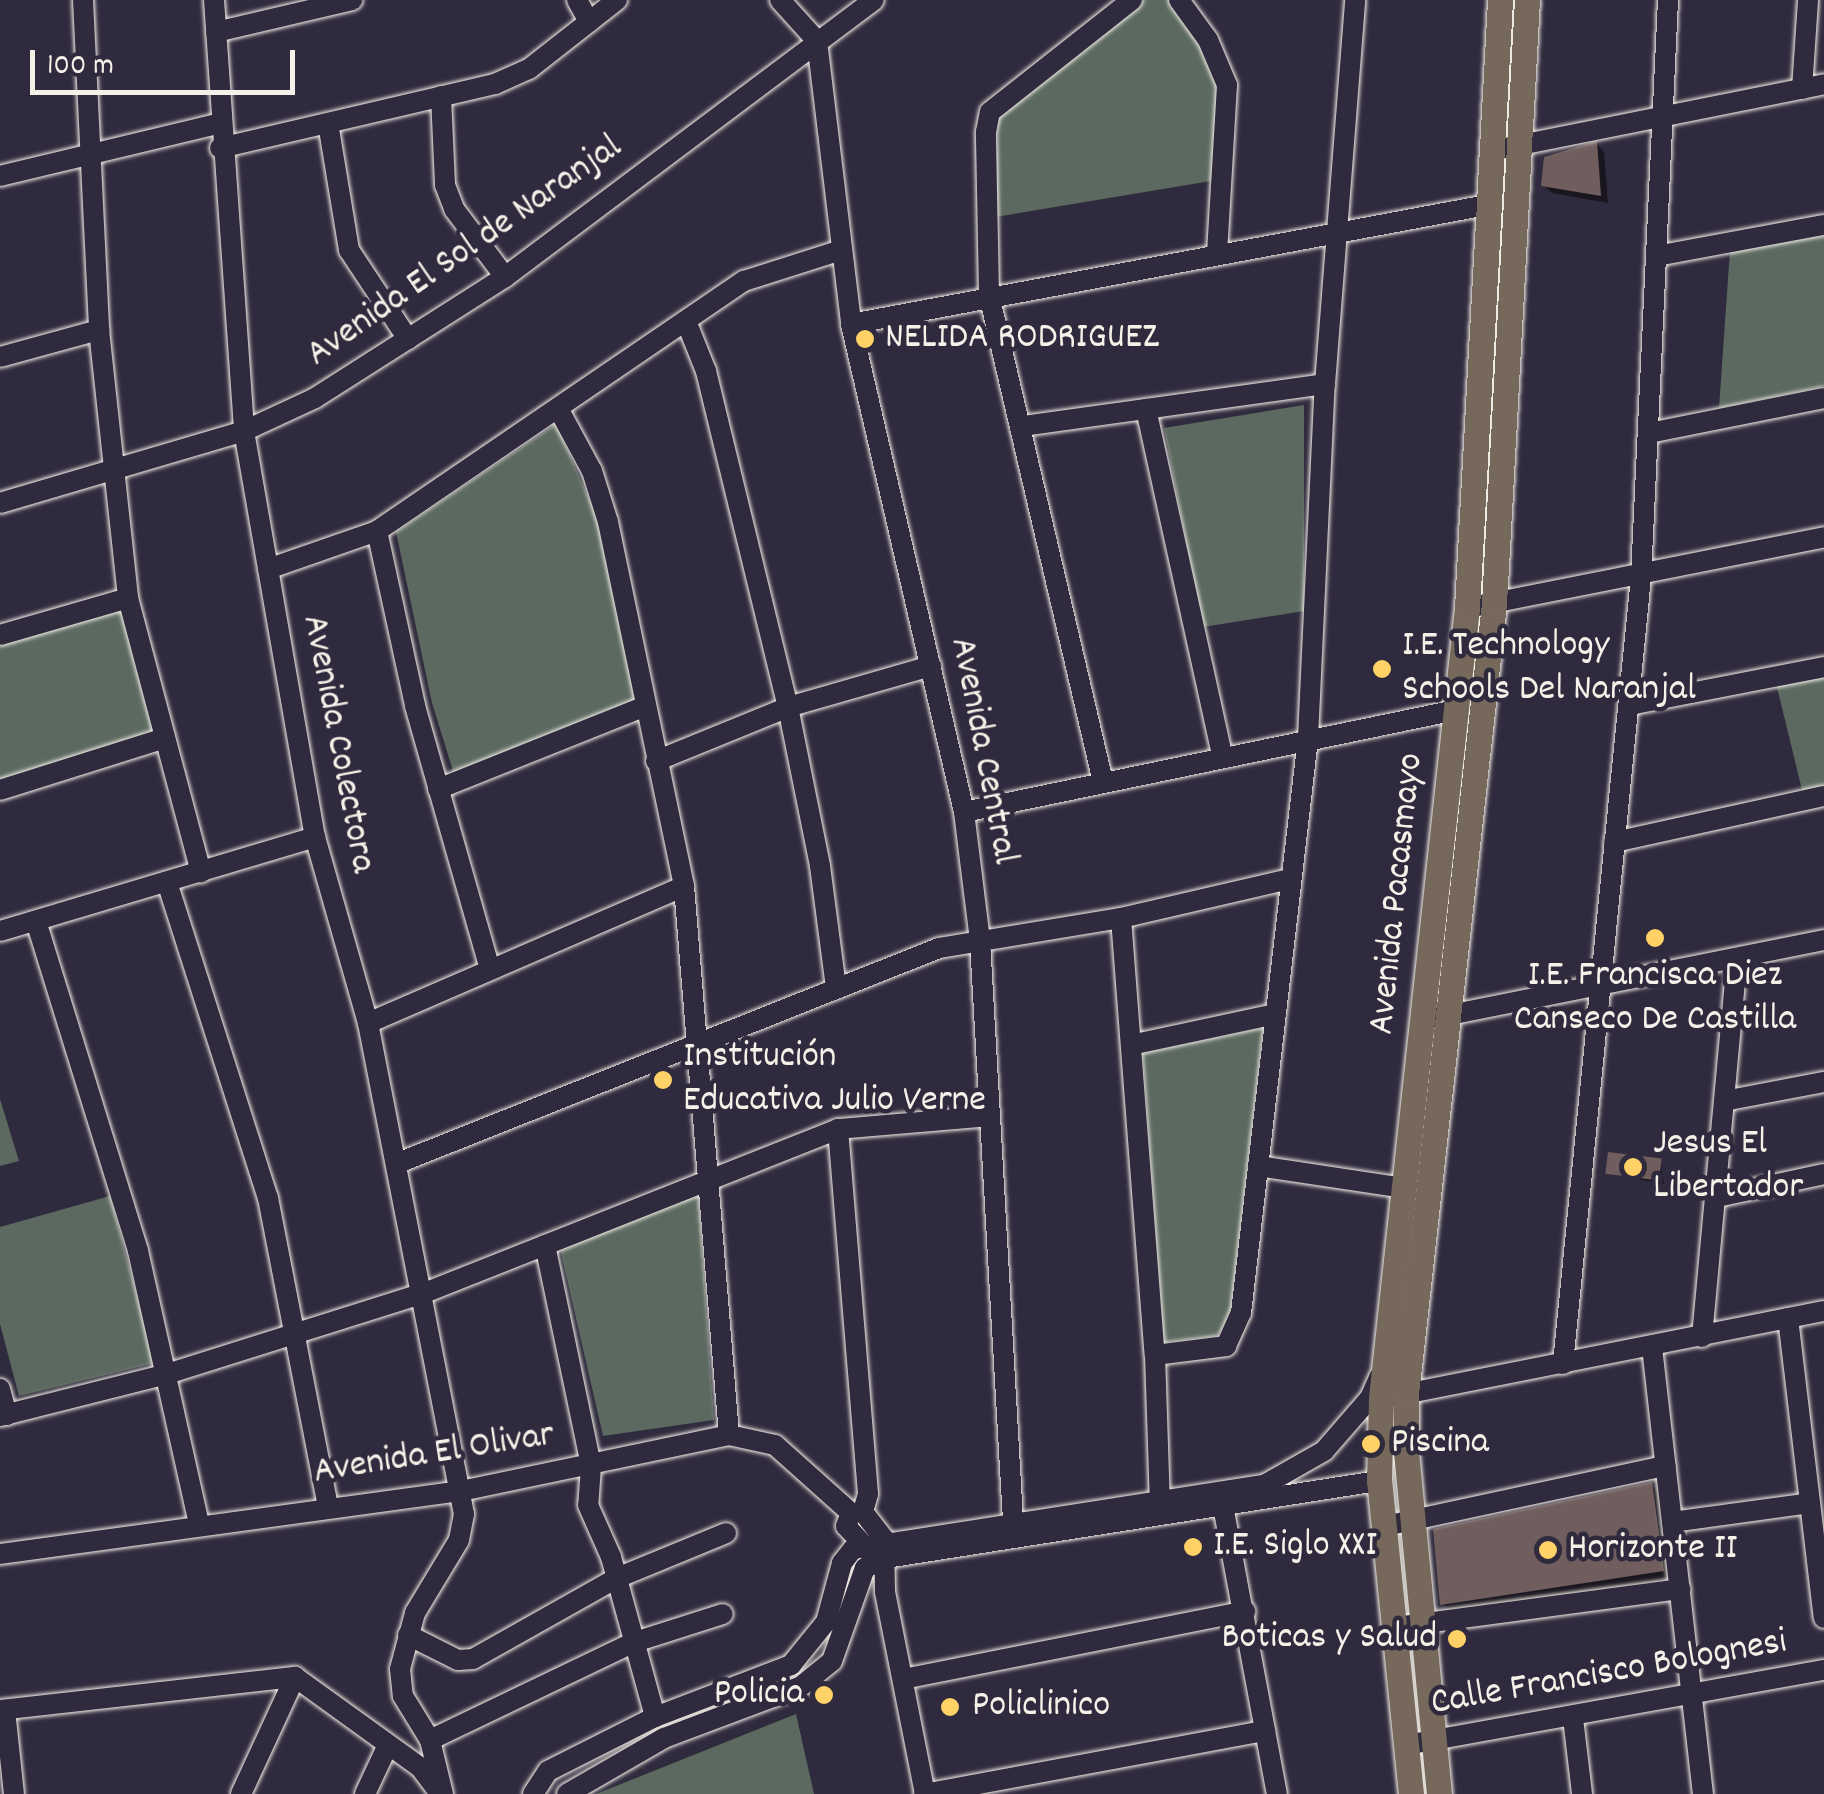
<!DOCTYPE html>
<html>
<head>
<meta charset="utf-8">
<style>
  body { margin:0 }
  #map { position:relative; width:1824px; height:1794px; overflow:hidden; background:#2f2a3d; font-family:Dekko,sans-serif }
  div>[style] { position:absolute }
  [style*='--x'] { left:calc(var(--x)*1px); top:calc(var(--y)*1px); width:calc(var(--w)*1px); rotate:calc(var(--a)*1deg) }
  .green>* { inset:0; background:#5b6960 }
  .shadow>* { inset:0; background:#0007 }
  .building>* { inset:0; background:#705d5d; transform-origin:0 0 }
  .roads { filter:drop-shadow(0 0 2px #f4f1e8) drop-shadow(0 0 2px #f4f1e8) }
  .minor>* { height:20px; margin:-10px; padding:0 10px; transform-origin:10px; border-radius:10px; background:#2f2a3d }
  .major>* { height:25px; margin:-12.5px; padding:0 12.5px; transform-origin:12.5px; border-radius:12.5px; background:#76695c }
  .dots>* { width:28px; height:28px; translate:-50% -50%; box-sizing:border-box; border:5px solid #2f2a3d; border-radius:50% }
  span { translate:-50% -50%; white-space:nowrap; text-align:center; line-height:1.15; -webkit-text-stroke:9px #2f2a3d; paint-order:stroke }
  .street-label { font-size:38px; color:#f4f1e8 }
  .poi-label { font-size:38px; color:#f4f1e8 }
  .left { translate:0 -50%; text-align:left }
  .right { translate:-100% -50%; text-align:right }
  .scale { position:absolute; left:30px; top:50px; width:265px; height:45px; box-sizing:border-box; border:5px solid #f4f1e8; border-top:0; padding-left:12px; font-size:30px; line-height:35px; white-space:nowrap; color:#f4f1e8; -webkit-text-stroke:8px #2f2a3d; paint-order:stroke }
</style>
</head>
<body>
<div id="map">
  <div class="green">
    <div style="clip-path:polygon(1143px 0,1169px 0,1202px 46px,1218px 86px,1211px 181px,995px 217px,998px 119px)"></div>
    <div style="clip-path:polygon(1824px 233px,1824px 386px,1719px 408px,1730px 250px)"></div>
    <div style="clip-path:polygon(1304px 405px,1304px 611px,1203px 627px,1164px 428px)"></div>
    <div style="clip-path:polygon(556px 424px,601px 526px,640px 717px,458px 787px,432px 703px,396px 532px)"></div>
    <div style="clip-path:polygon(122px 609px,154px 733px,0 782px,0 644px)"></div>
    <div style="clip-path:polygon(1824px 674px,1824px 789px,1803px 794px,1776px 683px)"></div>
    <div style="clip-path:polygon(1263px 1028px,1229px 1326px,1215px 1336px,1164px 1342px,1143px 1053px)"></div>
    <div style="clip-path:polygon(0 1099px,19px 1161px,0 1166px)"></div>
    <div style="clip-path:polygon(698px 1191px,714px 1420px,603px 1436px,560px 1248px)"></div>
    <div style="clip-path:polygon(110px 1196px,155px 1363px,19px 1396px,0 1324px,0 1227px)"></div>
    <div style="clip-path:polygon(796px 1714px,814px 1794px,596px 1794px)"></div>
  </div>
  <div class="shadow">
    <div style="clip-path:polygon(1597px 144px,1604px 152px,1608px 203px,1552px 193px,1543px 185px)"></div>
    <div style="clip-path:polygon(1660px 1162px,1664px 1184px,1607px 1173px)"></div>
    <div style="clip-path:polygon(1651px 1485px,1662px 1496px,1674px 1581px,1454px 1615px,1443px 1604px)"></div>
  </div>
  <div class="building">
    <div style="clip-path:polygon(1597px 141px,1601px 196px,1541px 186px,1544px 157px)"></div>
    <div style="left:1608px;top:1152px;width:54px;height:22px;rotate:7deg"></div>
    <div style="clip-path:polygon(1652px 1482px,1664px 1571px,1440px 1605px,1433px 1529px)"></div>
  </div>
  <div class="roads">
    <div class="minor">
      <div style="--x:83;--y:0;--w:330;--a:87.2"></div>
      <div style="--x:99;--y:330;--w:270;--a:83.8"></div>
      <div style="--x:128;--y:598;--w:284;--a:75.1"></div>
      <div style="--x:214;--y:0;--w:432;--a:86"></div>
      <div style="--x:244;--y:431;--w:412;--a:80.1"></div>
      <div style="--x:315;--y:837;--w:193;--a:74.1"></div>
      <div style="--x:368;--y:1023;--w:500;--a:78.94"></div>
      <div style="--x:464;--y:1514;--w:26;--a:101"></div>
      <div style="--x:459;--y:1540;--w:85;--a:121.1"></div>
      <div style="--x:415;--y:1613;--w:58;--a:105"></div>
      <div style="--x:400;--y:1669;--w:27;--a:84"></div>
      <div style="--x:403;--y:1696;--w:52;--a:58.5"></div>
      <div style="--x:430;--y:1740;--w:56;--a:76.5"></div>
      <div style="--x:577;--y:0;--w:25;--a:61"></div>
      <div style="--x:780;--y:0;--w:55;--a:47.9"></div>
      <div style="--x:817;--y:41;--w:285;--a:83.1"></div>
      <div style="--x:851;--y:324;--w:501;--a:76.96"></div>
      <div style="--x:964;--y:812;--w:130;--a:82.9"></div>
      <div style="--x:980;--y:941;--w:598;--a:86.74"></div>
      <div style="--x:1179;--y:0;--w:49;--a:54.1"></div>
      <div style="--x:1208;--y:40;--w:49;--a:67.1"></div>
      <div style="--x:1227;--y:85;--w:168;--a:93.4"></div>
      <div style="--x:216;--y:32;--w:140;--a:-13.2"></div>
      <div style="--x:1802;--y:89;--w:89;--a:-86.1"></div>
      <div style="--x:441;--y:96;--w:89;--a:87.4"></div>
      <div style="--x:445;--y:185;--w:26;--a:69"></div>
      <div style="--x:454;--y:209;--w:85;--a:53.1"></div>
      <div style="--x:328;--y:123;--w:129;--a:80.6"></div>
      <div style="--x:349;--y:250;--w:107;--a:56.5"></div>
      <div style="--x:220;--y:148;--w:282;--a:-13.1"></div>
      <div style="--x:495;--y:84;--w:37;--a:-24"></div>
      <div style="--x:529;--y:69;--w:112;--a:-38.1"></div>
      <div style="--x:1495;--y:150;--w:336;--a:-11.3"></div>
      <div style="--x:0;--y:176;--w:226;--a:-13.5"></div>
      <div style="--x:1656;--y:256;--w:171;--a:-10.5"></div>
      <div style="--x:686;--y:321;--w:54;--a:68.2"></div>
      <div style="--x:706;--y:371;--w:346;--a:76.3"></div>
      <div style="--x:788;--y:707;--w:162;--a:78.6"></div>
      <div style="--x:820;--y:866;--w:123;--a:82.5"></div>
      <div style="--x:851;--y:324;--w:652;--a:-10.6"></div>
      <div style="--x:0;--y:357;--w:103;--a:-15.3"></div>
      <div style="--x:1146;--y:409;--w:355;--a:77.6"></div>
      <div style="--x:559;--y:410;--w:69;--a:61.6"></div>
      <div style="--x:592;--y:471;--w:53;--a:72.6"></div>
      <div style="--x:608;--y:522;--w:372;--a:78.2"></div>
      <div style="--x:684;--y:886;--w:551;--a:85.31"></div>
      <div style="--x:1023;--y:426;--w:305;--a:-7.9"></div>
      <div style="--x:1649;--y:433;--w:178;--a:-11.3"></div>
      <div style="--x:0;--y:503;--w:254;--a:-16.4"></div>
      <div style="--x:244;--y:431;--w:78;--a:-24.9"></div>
      <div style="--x:315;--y:398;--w:225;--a:-32.5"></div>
      <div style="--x:505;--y:277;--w:461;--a:-36.9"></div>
      <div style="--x:377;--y:531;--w:179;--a:77.7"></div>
      <div style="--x:415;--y:706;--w:273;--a:74.1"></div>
      <div style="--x:268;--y:569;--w:115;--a:-19.2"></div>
      <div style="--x:377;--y:531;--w:444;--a:-34.3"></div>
      <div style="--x:744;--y:281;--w:102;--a:-17.7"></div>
      <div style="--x:1467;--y:608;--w:364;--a:-11.2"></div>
      <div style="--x:0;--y:635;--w:133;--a:-16.1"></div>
      <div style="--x:1629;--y:705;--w:199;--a:-11"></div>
      <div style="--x:656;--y:761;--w:143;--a:-22.2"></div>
      <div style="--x:788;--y:707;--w:149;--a:-16"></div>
      <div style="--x:1103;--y:782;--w:500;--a:-103.17"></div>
      <div style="--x:989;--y:295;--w:163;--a:-91.1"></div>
      <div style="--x:986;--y:132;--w:20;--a:-79"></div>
      <div style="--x:990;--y:112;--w:181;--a:-38.3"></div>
      <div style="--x:438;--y:789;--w:223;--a:-21.8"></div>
      <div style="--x:0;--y:790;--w:170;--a:-17.5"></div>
      <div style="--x:964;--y:812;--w:502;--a:-11.71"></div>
      <div style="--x:1614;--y:842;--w:215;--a:-12.4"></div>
      <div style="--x:167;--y:882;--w:332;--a:72.3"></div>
      <div style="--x:268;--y:1198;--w:315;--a:79"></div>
      <div style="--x:1121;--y:918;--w:438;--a:85.6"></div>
      <div style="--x:1155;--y:1355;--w:154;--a:88.1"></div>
      <div style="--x:36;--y:921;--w:345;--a:72.8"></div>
      <div style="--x:138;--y:1251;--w:281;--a:77.4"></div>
      <div style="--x:0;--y:931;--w:329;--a:-16.6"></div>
      <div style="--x:1434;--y:1018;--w:398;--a:-11.3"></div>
      <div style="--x:368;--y:1023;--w:344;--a:-23.4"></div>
      <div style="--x:1131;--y:1045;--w:148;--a:-12.1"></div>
      <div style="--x:1724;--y:1101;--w:102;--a:-10.8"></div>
      <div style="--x:838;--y:1129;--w:366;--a:85.3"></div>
      <div style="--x:868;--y:1494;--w:19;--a:106"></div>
      <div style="--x:863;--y:1512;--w:34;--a:52"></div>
      <div style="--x:884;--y:1539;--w:53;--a:88.9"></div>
      <div style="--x:885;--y:1592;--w:206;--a:78.8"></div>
      <div style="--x:398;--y:1163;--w:582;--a:-21.67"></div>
      <div style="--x:939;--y:948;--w:184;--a:-9.4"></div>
      <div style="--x:1121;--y:918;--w:173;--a:-13"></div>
      <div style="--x:1258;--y:1166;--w:147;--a:8.6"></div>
      <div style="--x:1717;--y:1197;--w:109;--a:-12.1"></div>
      <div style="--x:545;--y:1245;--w:226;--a:78.2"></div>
      <div style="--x:591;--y:1466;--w:39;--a:94"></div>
      <div style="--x:588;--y:1505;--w:57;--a:66.1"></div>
      <div style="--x:611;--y:1557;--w:166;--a:74.6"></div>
      <div style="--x:1788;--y:1318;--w:302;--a:83.2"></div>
      <div style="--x:1702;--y:1337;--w:379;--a:-84.7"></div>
      <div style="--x:1652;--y:1347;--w:450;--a:83.5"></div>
      <div style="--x:1155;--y:1355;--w:72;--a:-7.2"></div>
      <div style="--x:1226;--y:1346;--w:36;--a:-66"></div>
      <div style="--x:1241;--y:1313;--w:579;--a:-83.35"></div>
      <div style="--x:1308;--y:738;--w:354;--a:-87.3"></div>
      <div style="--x:1325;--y:384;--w:385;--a:-85.5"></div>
      <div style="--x:1563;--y:1364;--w:791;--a:-84.34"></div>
      <div style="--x:1641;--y:577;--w:578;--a:-87.32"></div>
      <div style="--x:0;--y:1389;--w:27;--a:75"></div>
      <div style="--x:1394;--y:1396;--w:438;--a:-11.2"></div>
      <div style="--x:0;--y:1416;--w:172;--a:-14.1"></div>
      <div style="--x:167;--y:1374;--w:269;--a:-17.5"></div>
      <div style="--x:424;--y:1293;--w:445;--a:-21.6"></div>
      <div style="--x:838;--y:1129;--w:152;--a:-4.9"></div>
      <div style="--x:1223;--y:1506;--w:293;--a:79.4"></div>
      <div style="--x:851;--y:1513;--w:14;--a:111"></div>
      <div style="--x:846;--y:1526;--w:37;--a:47"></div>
      <div style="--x:1672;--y:1522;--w:139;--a:-7.8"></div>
      <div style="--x:1385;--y:1526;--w:287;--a:-12.1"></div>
      <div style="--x:0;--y:1554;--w:465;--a:-7.8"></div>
      <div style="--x:461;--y:1491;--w:274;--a:-11.8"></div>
      <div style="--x:729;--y:1435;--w:47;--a:12.3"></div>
      <div style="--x:775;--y:1445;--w:102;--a:41.8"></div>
      <div style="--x:1395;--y:1627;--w:288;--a:-7.6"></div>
      <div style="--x:408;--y:1635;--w:56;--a:26.6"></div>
      <div style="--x:458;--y:1660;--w:15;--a:-4"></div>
      <div style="--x:473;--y:1659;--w:165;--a:-29.4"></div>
      <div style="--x:617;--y:1578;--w:118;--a:-22.4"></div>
      <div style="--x:903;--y:1679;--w:349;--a:-11.2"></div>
      <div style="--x:0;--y:1710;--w:297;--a:-6.4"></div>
      <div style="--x:295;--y:1677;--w:154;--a:35.8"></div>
      <div style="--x:420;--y:1767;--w:34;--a:53"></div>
      <div style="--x:5;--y:1710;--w:84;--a:83.9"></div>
      <div style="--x:1573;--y:1718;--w:77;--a:83.2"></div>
      <div style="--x:430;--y:1740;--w:227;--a:-25.6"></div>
      <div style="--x:635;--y:1642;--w:92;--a:-17.7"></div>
      <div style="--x:1406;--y:1745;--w:425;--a:-10.2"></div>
      <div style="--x:241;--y:1794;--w:129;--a:-65.2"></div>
      <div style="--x:365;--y:1794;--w:54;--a:-64.9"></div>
      <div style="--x:533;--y:1794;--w:27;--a:-57"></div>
      <div style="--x:548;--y:1771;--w:120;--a:-26.8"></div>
      <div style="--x:655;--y:1717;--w:146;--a:-20.9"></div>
      <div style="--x:791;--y:1665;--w:55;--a:-50.9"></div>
      <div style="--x:826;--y:1622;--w:61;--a:-74.8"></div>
      <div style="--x:842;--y:1563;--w:18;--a:-52"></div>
      <div style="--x:853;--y:1549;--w:418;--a:-8.9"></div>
      <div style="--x:1266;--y:1484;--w:67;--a:-29.6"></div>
      <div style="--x:1324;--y:1451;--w:70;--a:-49"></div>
      <div style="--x:1370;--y:1398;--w:24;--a:-66"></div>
      <div style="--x:567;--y:1794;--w:112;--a:-30"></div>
      <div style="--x:664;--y:1738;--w:145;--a:-20.6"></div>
      <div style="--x:800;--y:1687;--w:41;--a:-39.1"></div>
      <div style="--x:832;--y:1661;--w:99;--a:-70.5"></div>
      <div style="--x:865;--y:1568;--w:23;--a:-25"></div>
      <div style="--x:886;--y:1558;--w:499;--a:-8.9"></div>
      <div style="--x:924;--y:1794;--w:347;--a:-10.5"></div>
    </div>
    <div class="major">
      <div style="--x:1411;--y:1794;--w:315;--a:-95.8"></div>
      <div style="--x:1379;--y:1481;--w:83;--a:-88.6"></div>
      <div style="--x:1381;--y:1398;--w:795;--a:-83.79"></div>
      <div style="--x:1467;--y:608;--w:609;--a:-86.89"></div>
      <div style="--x:1439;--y:1794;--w:344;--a:-95.5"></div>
      <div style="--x:1406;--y:1452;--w:59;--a:-90"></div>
      <div style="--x:1406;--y:1393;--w:795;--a:-83.64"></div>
      <div style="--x:1494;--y:603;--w:604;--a:-86.87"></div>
    </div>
  </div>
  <div class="dots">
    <div style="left:865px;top:339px;background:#ffd166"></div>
    <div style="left:1382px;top:669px;background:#ffd166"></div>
    <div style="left:1655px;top:938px;background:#ffd166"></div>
    <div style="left:663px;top:1080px;background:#ffd166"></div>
    <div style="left:1633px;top:1167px;background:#ffd166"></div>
    <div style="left:1371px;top:1444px;background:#ffd166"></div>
    <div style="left:1193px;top:1547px;background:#ffd166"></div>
    <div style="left:1548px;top:1550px;background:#ffd166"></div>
    <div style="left:1457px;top:1639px;background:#ffd166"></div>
    <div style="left:824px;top:1695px;background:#ffd166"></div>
    <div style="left:950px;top:1707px;background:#ffd166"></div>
  </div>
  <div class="street-label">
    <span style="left:465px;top:252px;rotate:-35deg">Avenida El Sol de Naranjal</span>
    <span style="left:337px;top:744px;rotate:79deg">Avenida Colectora</span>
    <span style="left:982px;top:751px;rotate:79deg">Avenida Central</span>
    <span style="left:1398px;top:894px;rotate:-84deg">Avenida Pacasmayo</span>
    <span style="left:434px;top:1455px;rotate:-9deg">Avenida El Olivar</span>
    <span style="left:1609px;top:1674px;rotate:-10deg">Calle Francisco Bolognesi</span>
  </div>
  <div class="poi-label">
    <span class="left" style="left:885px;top:339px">NELIDA RODRIGUEZ</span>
    <span class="left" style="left:1402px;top:669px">I.E. Technology<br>Schools Del Naranjal</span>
    <span style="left:1655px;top:999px">I.E. Francisca Diez<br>Canseco De Castilla</span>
    <span class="left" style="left:683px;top:1080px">Institución<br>Educativa Julio Verne</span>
    <span class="left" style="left:1653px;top:1167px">Jesus El<br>Libertador</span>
    <span class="left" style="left:1391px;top:1444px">Piscina</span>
    <span class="left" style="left:1213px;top:1547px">I.E. Siglo XXI</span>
    <span class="left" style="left:1568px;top:1550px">Horizonte II</span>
    <span class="right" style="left:1437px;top:1639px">Boticas y Salud</span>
    <span class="right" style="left:804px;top:1695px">Policia</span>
    <span class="left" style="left:972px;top:1707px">Policlinico</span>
  </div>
  <div class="scale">100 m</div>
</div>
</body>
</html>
